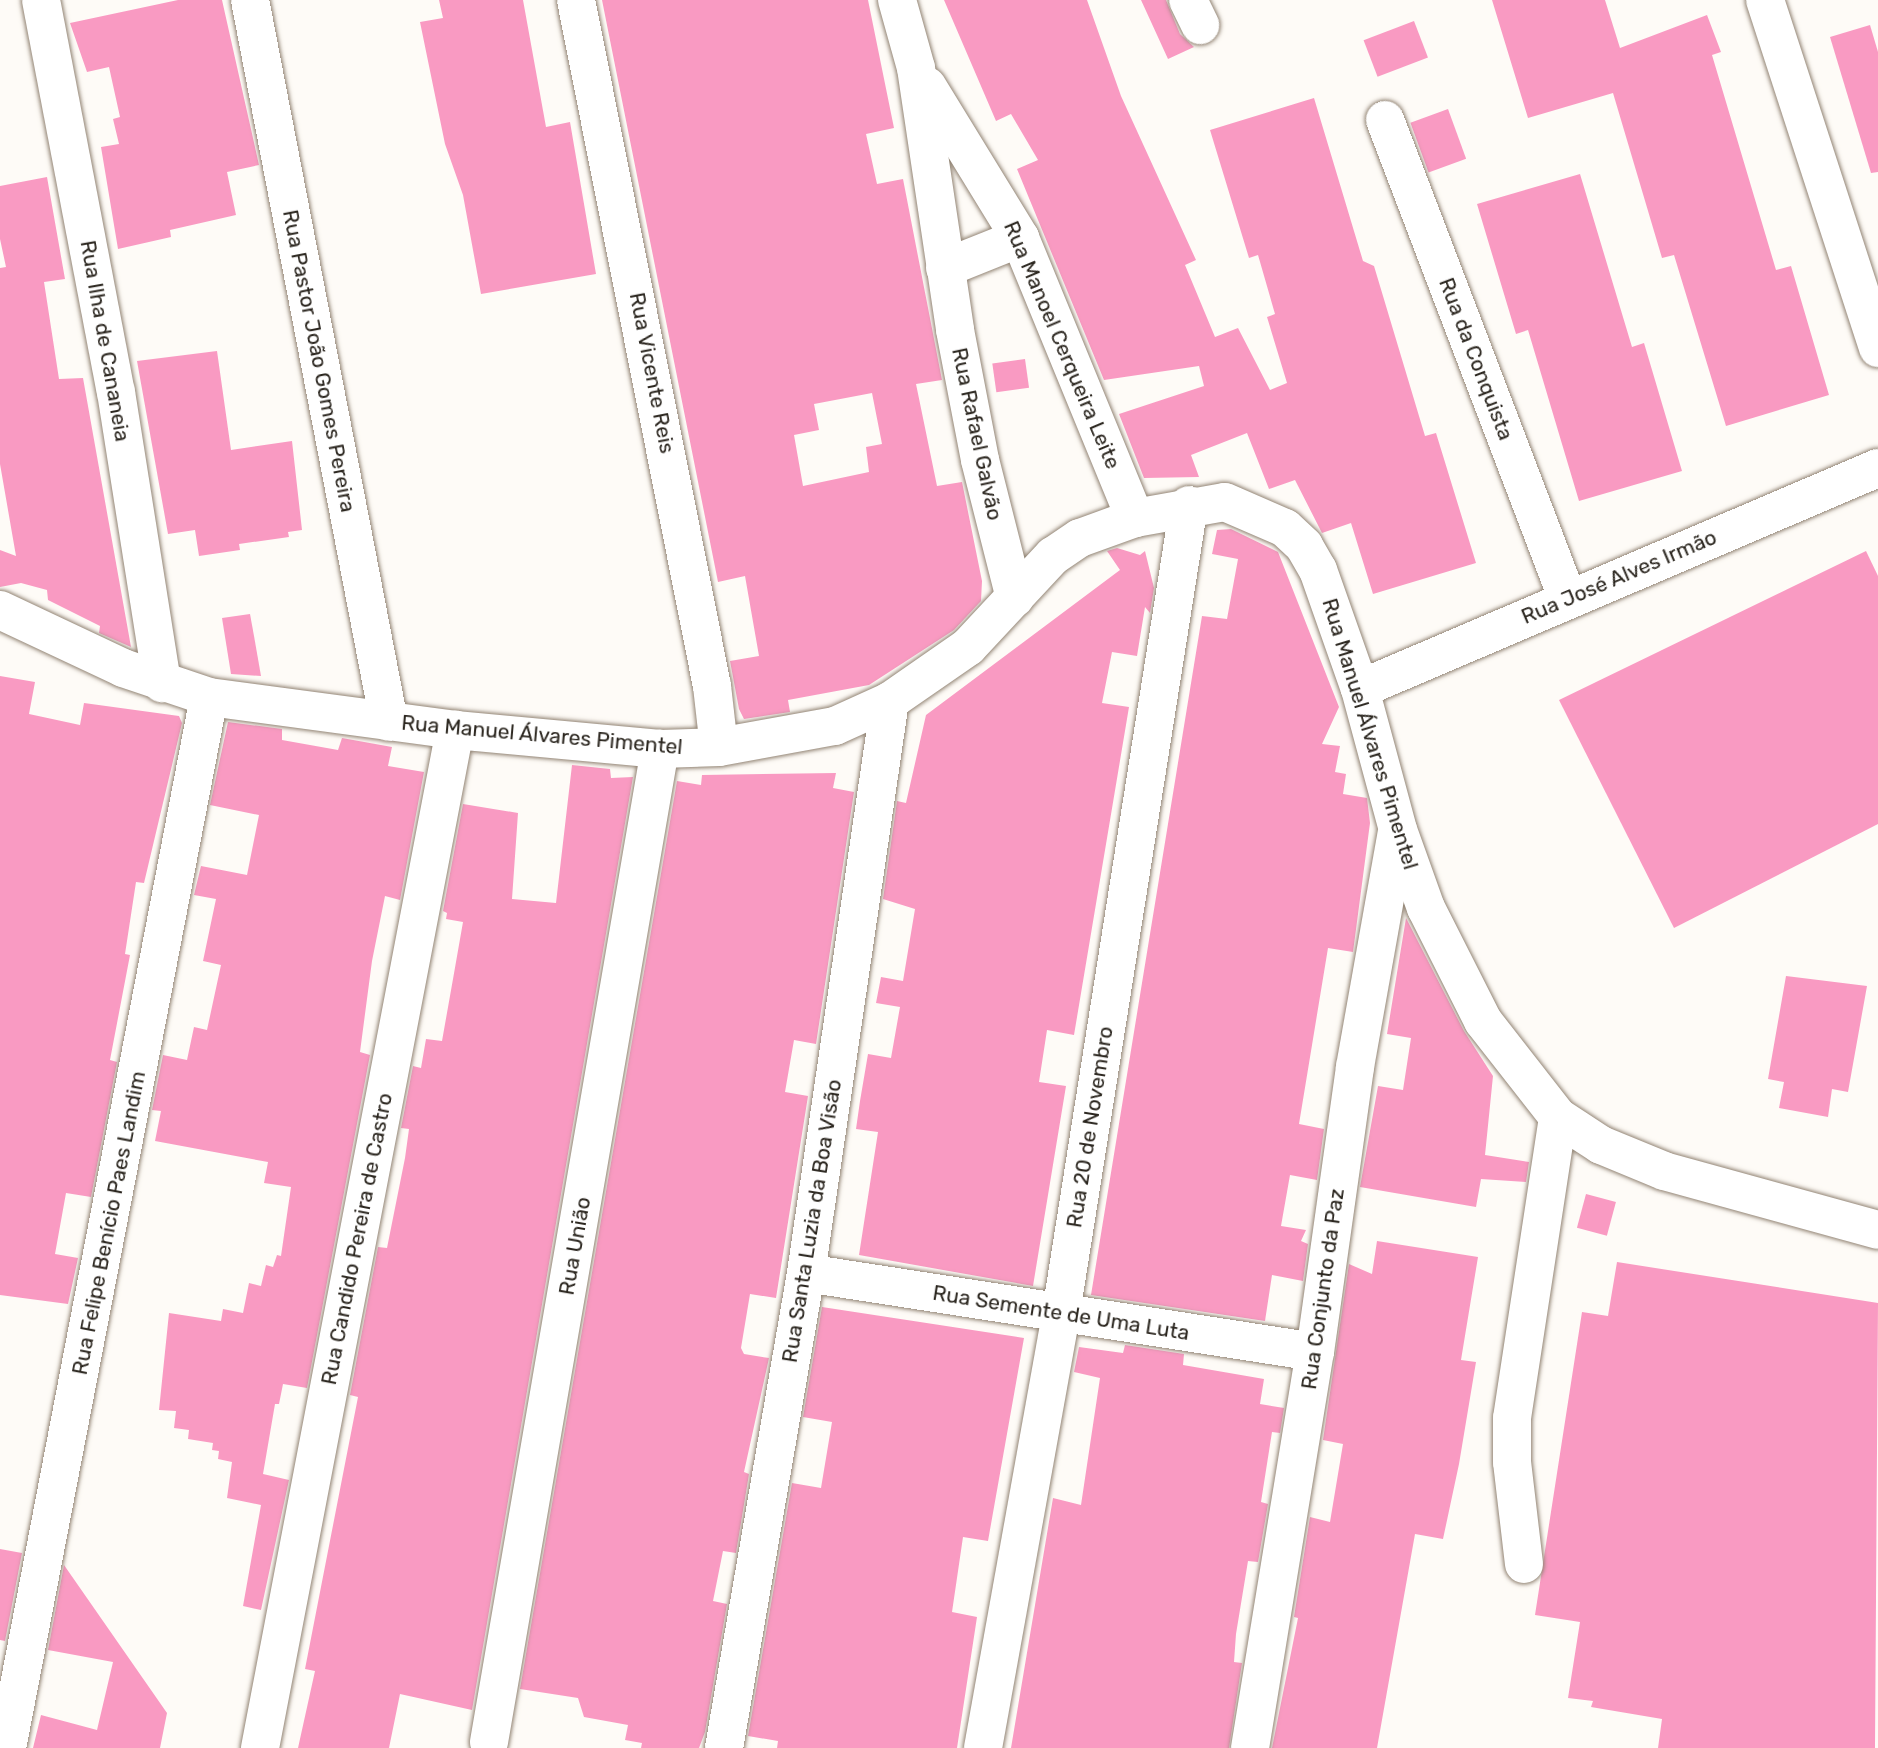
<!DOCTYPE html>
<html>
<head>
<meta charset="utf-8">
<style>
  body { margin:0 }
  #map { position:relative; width:1878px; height:1748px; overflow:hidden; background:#fefbf7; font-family:Rubik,sans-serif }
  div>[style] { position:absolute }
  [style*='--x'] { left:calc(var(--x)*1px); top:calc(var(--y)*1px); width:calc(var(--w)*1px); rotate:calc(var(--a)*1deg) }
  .building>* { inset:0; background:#f99ac2; transform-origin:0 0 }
  .roads { filter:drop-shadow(0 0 2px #928474) drop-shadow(0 0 2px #928474) }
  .minor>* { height:38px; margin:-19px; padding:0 19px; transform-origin:19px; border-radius:19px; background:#fff }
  span { translate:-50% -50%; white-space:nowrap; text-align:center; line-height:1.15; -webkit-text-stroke:5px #fff; paint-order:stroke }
  .street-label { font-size:21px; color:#2a251e }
</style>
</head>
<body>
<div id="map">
  <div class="building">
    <div style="clip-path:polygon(178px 0,222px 0,259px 165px,227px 172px,236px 215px,170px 230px,171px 237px,118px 249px,101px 147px,119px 144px,113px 119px,120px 117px,109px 67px,87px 72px,70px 23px)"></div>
    <div style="clip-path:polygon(439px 0,523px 0,546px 127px,570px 122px,596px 274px,481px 294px,463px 195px,445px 144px,420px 22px,443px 18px)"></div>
    <div style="clip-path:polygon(evenodd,602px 0,868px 0,894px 128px,866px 134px,877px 184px,903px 179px,942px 380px,916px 384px,937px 486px,962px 482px,982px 581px,981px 601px,954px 630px,869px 685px,788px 700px,790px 712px,744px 719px,739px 709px,730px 661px,759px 656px,745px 576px,718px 582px,602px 0,872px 393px,882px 444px,866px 447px,869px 472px,803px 486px,794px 435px,819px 430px,814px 404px,872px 393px)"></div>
    <div style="clip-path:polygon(944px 0,1087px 0,1121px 96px,1196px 260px,1185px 265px,1215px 337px,1238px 328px,1270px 390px,1287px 383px,1267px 317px,1275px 314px,1258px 255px,1249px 258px,1210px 130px,1314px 98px,1363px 261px,1374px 266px,1425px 436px,1436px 433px,1476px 563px,1373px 594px,1351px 523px,1322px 533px,1295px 480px,1269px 489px,1247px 433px,1191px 455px,1199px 477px,1144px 478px,1119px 414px,1204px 386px,1199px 366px,1104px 380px,1017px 169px,1038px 160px,1011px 114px,996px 121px)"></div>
    <div style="clip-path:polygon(1141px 0,1166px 0,1180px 34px,1194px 47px,1168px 59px)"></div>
    <div style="clip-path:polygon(1492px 0,1605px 0,1620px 48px,1707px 15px,1721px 52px,1712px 55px,1776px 270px,1791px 266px,1829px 395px,1726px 426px,1674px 255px,1662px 258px,1613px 93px,1528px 118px)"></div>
    <div style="left:1414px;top:21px;width:39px;height:54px;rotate:69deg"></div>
    <div style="clip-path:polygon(1870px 25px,1878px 52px,1878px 172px,1871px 173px,1830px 37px)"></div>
    <div style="left:1448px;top:109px;width:53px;height:40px;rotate:70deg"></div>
    <div style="clip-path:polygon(1580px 174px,1632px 347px,1644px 343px,1682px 471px,1579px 501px,1528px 330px,1516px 334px,1477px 204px)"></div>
    <div style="clip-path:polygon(47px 177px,65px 279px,44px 282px,59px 379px,83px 378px,131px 647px,99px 633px,100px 626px,48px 600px,47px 590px,21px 583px,0 587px,0 550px,16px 556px,0 464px,0 268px,6px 267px,0 239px,0 186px)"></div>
    <div style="clip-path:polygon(217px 351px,231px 450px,292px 441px,302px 530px,288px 532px,289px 537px,239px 544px,240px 550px,199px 556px,195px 530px,168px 534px,137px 361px)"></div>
    <div style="left:1025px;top:359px;width:29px;height:33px;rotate:82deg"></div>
    <div style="clip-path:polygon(1231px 529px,1278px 552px,1339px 707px,1322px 744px,1340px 746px,1335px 772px,1346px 774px,1343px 794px,1367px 798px,1370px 823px,1353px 952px,1328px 948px,1299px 1124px,1324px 1129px,1317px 1180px,1290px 1175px,1281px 1226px,1306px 1230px,1301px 1241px,1308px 1244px,1303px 1281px,1272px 1275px,1265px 1321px,1091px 1295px,1202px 616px,1227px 619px,1238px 559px,1212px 554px,1217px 530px)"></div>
    <div style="clip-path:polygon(1117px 548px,1140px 555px,1145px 551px,1154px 588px,1150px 613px,1145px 607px,1137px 656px,1112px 652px,1102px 703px,1129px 707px,1074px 1035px,1047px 1030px,1039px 1082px,1066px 1086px,1033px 1286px,859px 1255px,878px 1132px,856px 1129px,860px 1101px,868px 1054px,891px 1058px,900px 1007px,876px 1003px,881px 977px,903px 981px,915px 909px,883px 899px,897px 801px,906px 803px,926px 715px,1120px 570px,1107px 551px)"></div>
    <div style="clip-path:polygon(1866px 551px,1878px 576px,1878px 824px,1674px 928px,1559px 700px)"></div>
    <div style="clip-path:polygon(250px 614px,254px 636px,261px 676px,231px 674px,222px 618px)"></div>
    <div style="clip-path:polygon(0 676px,35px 682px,29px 714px,80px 725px,84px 703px,179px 716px,182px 723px,144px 883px,136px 882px,125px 954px,130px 955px,110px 1060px,117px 1062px,91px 1197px,66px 1193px,55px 1254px,78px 1258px,68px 1304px,0 1295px)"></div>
    <div style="clip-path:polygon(228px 722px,282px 729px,282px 740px,338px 750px,342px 738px,392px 747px,388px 766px,424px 772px,400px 900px,385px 896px,372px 961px,360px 1052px,370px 1055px,307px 1388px,283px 1384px,279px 1404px,275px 1404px,263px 1474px,289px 1480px,261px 1610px,243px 1606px,261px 1505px,227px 1498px,232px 1462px,218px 1459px,219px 1451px,212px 1450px,213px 1443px,188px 1439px,189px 1430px,174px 1428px,176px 1411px,159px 1410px,169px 1313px,221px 1321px,223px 1309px,243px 1313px,249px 1283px,261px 1286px,266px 1265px,273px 1267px,277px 1255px,281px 1256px,291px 1187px,264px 1183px,268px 1162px,155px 1141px,161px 1111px,152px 1110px,163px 1055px,187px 1060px,194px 1027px,207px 1030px,221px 965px,203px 961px,216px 899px,194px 895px,201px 866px,247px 875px,259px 815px,210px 805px)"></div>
    <div style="clip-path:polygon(572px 765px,610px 769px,611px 778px,633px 777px,472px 1710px,400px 1694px,389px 1748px,298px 1748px,315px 1671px,305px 1669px,358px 1397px,350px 1395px,378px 1247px,387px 1248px,405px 1158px,409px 1129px,401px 1128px,413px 1066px,421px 1068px,426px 1039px,442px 1041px,453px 979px,463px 922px,446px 919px,447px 913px,443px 911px,463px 804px,518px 813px,512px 899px,556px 903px)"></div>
    <div style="clip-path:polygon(836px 773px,833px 788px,854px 792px,816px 1044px,794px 1040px,785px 1092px,808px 1096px,776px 1298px,750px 1294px,741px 1348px,744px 1354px,769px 1358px,744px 1472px,749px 1474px,736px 1553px,723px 1551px,713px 1601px,727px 1604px,705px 1732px,699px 1748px,641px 1748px,642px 1743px,625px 1740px,628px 1725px,584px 1717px,578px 1698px,520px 1689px,677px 781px,701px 785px,702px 775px)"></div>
    <div style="clip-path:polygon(1406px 918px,1464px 1031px,1493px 1076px,1485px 1155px,1529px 1162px,1526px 1182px,1481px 1179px,1476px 1207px,1360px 1187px,1378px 1086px,1403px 1090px,1411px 1038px,1387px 1034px)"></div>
    <div style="clip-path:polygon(1786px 976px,1867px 986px,1848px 1092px,1832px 1089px,1828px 1117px,1779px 1108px,1784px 1082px,1768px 1079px)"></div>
    <div style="left:1586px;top:1194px;width:31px;height:35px;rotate:15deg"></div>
    <div style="clip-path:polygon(1377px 1241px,1478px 1257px,1461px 1360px,1476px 1362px,1459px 1464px,1443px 1539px,1415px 1534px,1377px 1748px,1272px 1748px,1298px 1618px,1294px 1617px,1310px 1517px,1330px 1522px,1343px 1444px,1323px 1440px,1349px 1264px,1372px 1274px)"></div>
    <div style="clip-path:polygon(1617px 1262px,1878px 1303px,1875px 1748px,1658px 1748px,1662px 1719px,1591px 1707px,1593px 1701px,1568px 1698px,1580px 1622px,1535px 1615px,1582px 1312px,1608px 1316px)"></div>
    <div style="clip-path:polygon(822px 1307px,1024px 1338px,988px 1541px,963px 1537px,952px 1612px,977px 1617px,957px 1748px,777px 1748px,778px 1741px,748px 1736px,792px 1483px,821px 1488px,832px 1422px,803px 1417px)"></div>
    <div style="clip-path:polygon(1125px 1345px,1184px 1354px,1183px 1365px,1264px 1379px,1260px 1404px,1284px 1408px,1280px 1433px,1272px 1432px,1261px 1502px,1268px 1504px,1258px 1562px,1248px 1561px,1236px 1634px,1234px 1662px,1242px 1663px,1229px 1748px,1011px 1748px,1053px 1498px,1081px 1505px,1100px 1378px,1074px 1372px,1079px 1347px,1123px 1353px)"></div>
    <div style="clip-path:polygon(0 1549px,22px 1553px,5px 1641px,0 1640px)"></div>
    <div style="clip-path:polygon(64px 1565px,167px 1713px,160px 1748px,33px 1748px,41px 1715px,97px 1730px,113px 1662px,48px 1650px)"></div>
  </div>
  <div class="roads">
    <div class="minor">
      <div style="--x:41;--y:0;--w:399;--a:79.2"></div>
      <div style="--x:116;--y:392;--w:295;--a:81"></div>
      <div style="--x:250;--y:0;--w:735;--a:79.1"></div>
      <div style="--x:576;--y:0;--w:699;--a:78.79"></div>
      <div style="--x:712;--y:686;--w:61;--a:83.5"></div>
      <div style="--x:897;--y:0;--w:71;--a:74.4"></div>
      <div style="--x:916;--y:68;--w:265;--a:81.5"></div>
      <div style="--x:955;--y:330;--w:132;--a:79.1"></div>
      <div style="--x:980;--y:460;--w:142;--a:75.8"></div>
      <div style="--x:1188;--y:0;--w:28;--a:64"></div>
      <div style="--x:1765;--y:0;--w:366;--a:72"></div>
      <div style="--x:927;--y:86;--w:178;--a:58.5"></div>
      <div style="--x:1020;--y:238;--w:303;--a:67.7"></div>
      <div style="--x:1385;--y:120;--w:511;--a:69.12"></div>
      <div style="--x:945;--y:268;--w:81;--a:-21.8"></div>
      <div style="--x:0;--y:610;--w:136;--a:25.2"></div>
      <div style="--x:123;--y:668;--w:91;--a:18.6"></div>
      <div style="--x:209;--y:697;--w:248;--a:7.6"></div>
      <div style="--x:455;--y:730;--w:206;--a:5.3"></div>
      <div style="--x:660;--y:749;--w:59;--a:-1.9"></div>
      <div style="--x:719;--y:747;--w:118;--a:-10.3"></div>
      <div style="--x:835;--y:726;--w:60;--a:-24.4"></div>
      <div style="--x:890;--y:701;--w:95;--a:-34.7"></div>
      <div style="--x:968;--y:647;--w:125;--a:-47"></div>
      <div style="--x:1053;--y:556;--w:32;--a:-34"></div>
      <div style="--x:1080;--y:538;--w:59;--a:-20"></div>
      <div style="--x:1135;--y:518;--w:91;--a:-10.1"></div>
      <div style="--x:1225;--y:502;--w:65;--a:23.4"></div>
      <div style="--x:1285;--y:528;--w:26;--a:43"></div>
      <div style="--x:1304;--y:546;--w:28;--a:60"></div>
      <div style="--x:1318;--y:570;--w:126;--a:70.6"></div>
      <div style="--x:1360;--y:689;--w:146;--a:74.9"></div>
      <div style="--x:1398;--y:830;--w:83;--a:70.3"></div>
      <div style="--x:1426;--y:908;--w:127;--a:63.2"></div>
      <div style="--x:1483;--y:1021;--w:122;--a:52"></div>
      <div style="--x:1558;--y:1117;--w:51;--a:33.1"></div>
      <div style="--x:1601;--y:1145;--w:68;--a:22.4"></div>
      <div style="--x:1664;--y:1171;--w:222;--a:15.4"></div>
      <div style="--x:1360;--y:689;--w:563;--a:-23.11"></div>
      <div style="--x:806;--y:1273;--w:515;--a:8.82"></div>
      <div style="--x:1524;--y:1564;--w:103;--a:-96.7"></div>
      <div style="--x:1512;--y:1462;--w:44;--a:-90"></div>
      <div style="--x:1512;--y:1418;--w:304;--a:-81.3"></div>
      <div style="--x:489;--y:1742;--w:1008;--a:-80.23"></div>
      <div style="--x:7;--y:1748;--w:1070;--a:-79.12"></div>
      <div style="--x:260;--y:1748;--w:1037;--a:-79.16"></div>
      <div style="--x:724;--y:1748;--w:482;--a:-80.2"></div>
      <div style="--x:806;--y:1273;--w:578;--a:-81.65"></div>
      <div style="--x:983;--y:1748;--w:442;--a:-79.8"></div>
      <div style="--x:1061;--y:1313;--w:818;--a:-81"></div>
      <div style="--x:1250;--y:1748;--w:401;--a:-80.7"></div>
      <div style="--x:1315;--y:1352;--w:288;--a:-82"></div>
      <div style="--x:1355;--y:1067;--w:240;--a:-79.9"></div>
    </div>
  </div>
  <div class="street-label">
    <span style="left:105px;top:341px;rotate:80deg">Rua Ilha de Cananeia</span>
    <span style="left:1062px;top:345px;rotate:67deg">Rua Manoel Cerqueira Leite</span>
    <span style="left:1476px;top:359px;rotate:69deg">Rua da Conquista</span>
    <span style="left:319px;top:361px;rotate:79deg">Rua Pastor João Gomes Pereira</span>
    <span style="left:652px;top:373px;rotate:79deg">Rua Vicente Reis</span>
    <span style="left:977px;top:434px;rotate:78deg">Rua Rafael Galvão</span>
    <span style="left:1619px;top:577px;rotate:-23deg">Rua José Alves Irmão</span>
    <span style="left:1370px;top:734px;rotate:73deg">Rua Manuel Álvares Pimentel</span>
    <span style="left:542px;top:735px;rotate:5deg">Rua Manuel Álvares Pimentel</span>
    <span style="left:1090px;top:1127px;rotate:-81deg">Rua 20 de Novembro</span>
    <span style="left:812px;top:1221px;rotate:-81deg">Rua Santa Luzia da Boa Visão</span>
    <span style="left:109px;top:1223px;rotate:-79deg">Rua Felipe Benício Paes Landim</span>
    <span style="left:357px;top:1239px;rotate:-79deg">Rua Candido Pereira de Castro</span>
    <span style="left:575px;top:1246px;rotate:-80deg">Rua União</span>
    <span style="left:1323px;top:1289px;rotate:-82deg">Rua Conjunto da Paz</span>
    <span style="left:1061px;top:1313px;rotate:9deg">Rua Semente de Uma Luta</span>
  </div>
</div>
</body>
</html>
